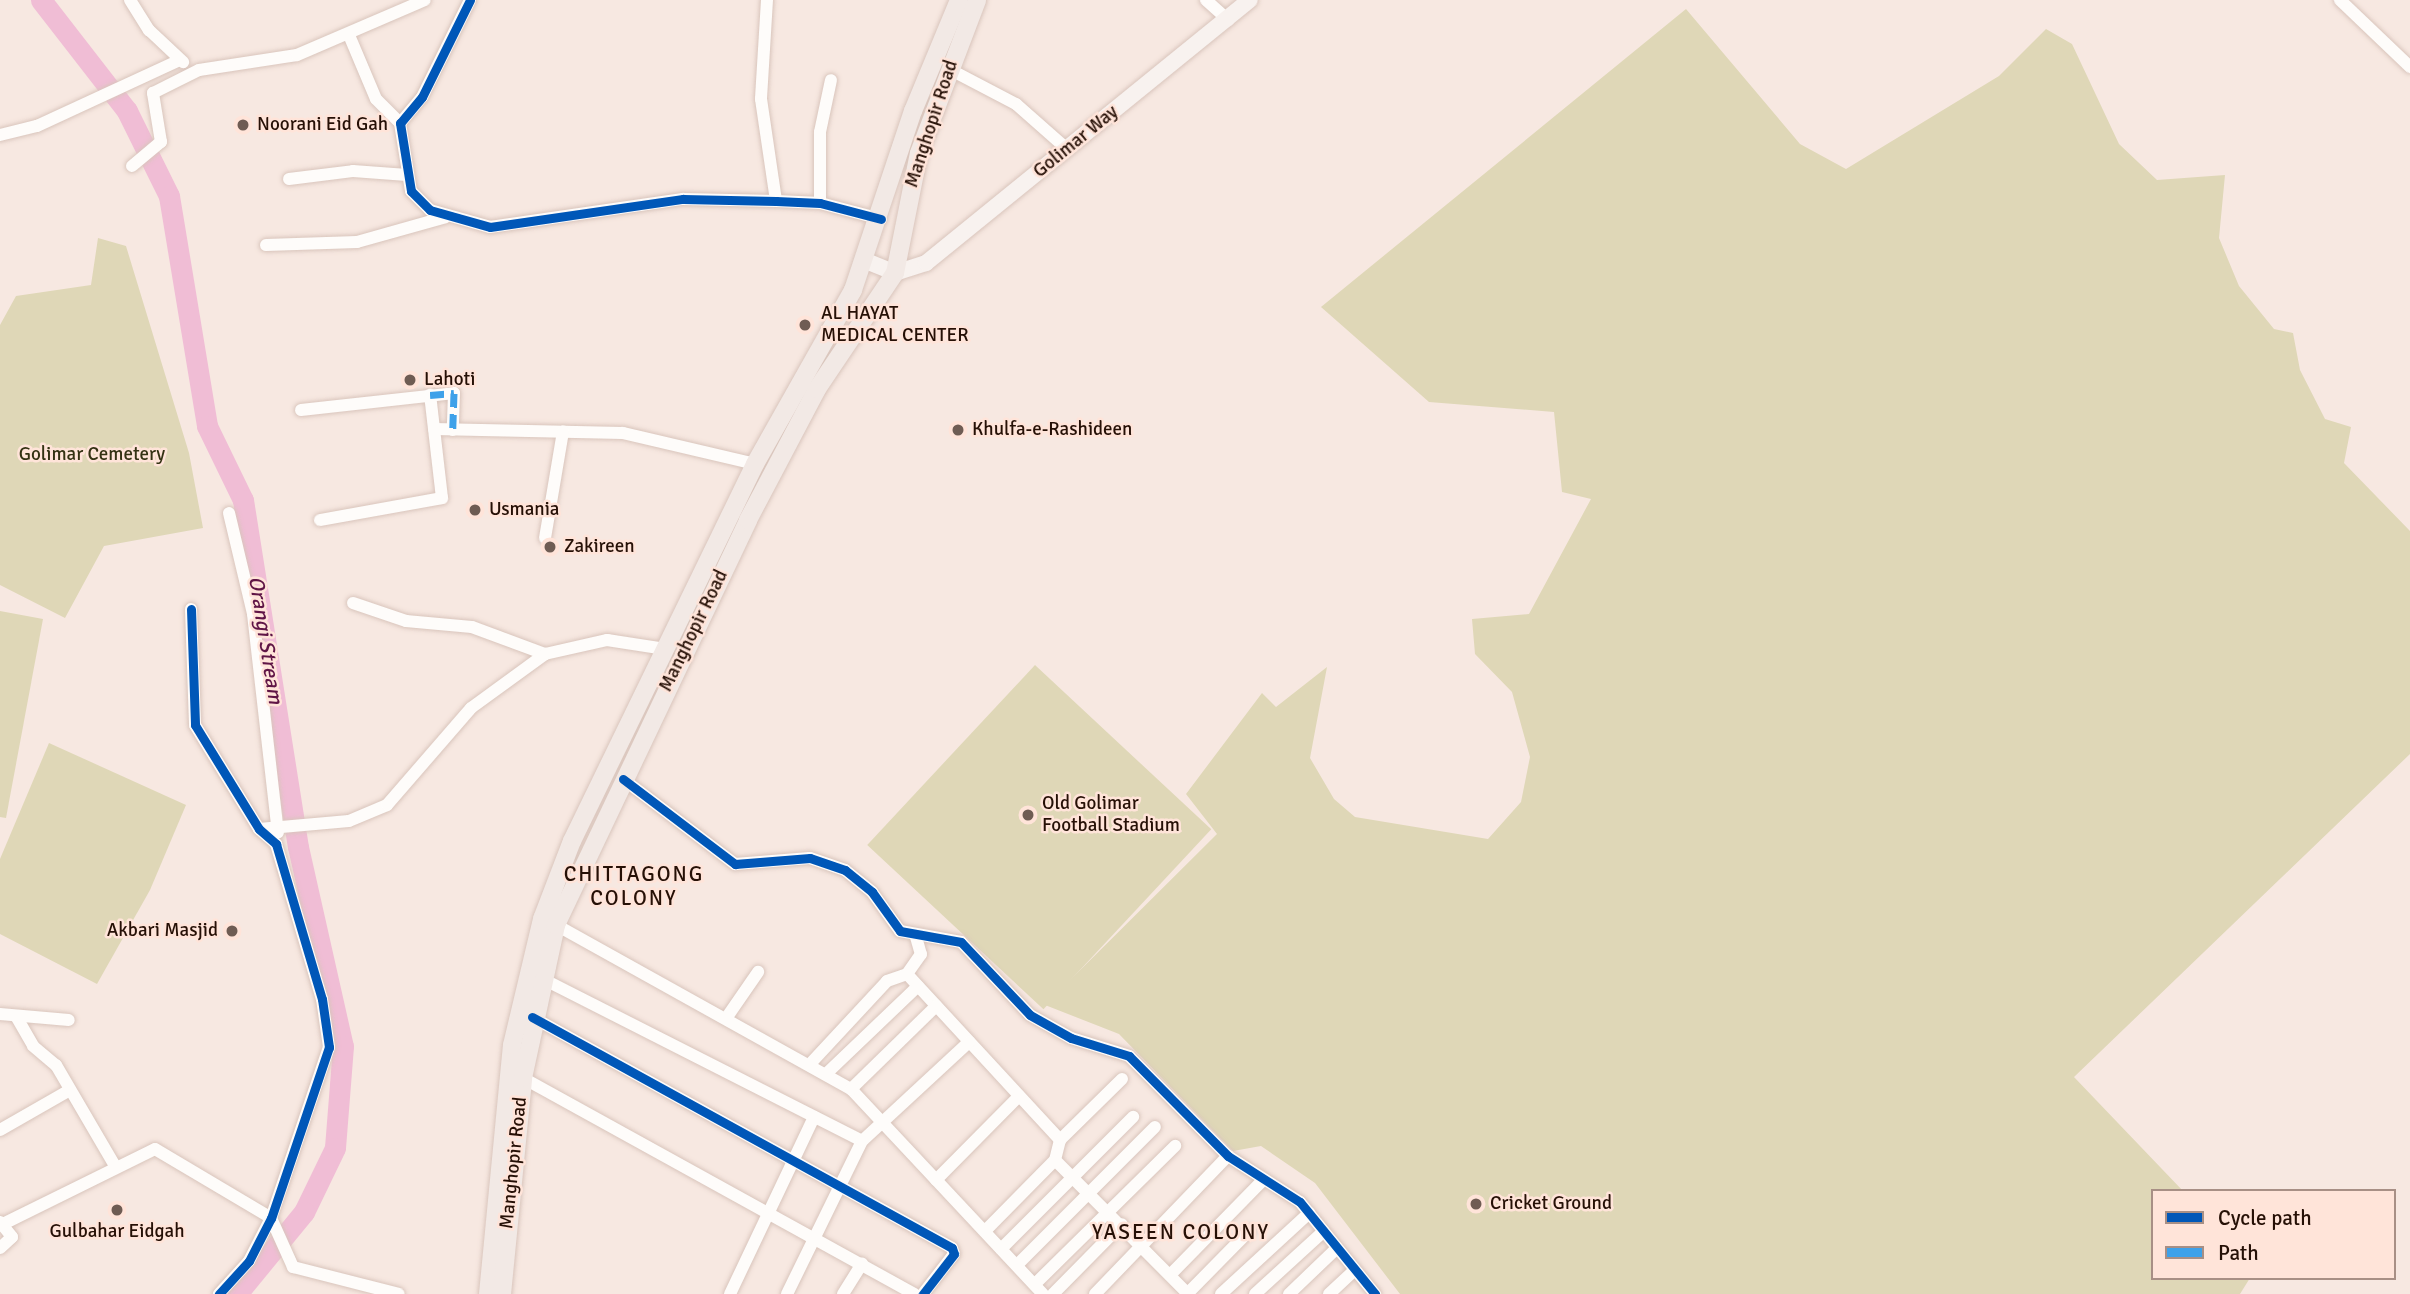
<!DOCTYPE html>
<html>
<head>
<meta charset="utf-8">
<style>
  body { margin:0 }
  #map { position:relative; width:2410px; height:1294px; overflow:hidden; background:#f7e8e1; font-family:Signika,sans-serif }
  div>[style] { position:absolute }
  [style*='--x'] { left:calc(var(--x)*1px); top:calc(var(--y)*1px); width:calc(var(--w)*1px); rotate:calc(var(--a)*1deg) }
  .green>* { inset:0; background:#dfd7b7; transform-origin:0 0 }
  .river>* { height:21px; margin:-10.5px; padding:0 10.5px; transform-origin:10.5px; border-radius:10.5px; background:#f0bdd5 }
  .roads { filter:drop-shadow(0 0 2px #d9c5bc) drop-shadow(0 0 2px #d9c5bc) }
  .street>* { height:12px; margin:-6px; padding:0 6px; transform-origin:6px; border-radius:6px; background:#fefcfa }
  .secondary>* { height:16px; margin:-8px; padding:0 8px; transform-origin:8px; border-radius:8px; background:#f8f2ef }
  .primary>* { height:18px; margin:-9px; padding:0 9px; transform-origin:9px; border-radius:9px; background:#f2e9e5 }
  .quiet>* { height:7px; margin-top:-3.5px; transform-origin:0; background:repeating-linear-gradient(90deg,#3ea1e9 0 14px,transparent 0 21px) }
  .cycleway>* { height:9px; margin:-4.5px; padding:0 4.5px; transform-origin:4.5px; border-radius:4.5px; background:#0057b8 }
  .dots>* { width:19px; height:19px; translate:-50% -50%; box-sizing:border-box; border:4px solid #ffe4d9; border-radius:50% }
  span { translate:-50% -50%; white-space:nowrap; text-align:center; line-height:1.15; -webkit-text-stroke:5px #ffe4d9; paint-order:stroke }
  .street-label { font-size:19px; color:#261006 }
  .poi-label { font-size:19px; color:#261006 }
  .left { translate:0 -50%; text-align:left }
  .right { translate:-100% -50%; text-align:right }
  .park-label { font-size:19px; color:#343213 }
  .water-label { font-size:21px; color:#601546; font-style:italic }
  .neighbourhood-label { font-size:21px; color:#261006; letter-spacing:2px }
  .legend { position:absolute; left:2151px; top:1189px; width:245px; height:91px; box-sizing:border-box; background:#ffe4d9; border:2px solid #a88f85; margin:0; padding:9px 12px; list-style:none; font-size:21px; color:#261006 }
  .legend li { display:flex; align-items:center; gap:14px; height:35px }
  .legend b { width:35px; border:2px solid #a88f85 }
</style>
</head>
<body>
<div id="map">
  <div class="green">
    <div style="clip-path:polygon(1686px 9px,1800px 144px,1846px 169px,1999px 76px,2046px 29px,2072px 44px,2119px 144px,2157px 180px,2225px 175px,2219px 238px,2239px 286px,2274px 329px,2293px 333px,2300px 370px,2325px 419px,2351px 427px,2344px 463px,2410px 531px,2410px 754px,2074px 1077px,2183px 1191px,2153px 1191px,2153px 1278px,2250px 1278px,2240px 1294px,1400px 1294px,1315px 1183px,1261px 1146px,1233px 1151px,1119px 1034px,1045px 1005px,1217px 834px,1186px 794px,1262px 693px,1276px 707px,1327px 667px,1310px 758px,1334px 799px,1355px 817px,1488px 839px,1521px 802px,1530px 757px,1512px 692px,1475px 654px,1472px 619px,1529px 614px,1591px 499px,1562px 492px,1554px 412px,1429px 402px,1321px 307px)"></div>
    <div style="clip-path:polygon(98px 238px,126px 246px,189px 453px,203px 528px,104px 546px,65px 618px,0 585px,0 325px,16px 296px,91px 285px)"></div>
    <div style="clip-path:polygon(0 611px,43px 619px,6px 818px,0 817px)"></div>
    <div style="left:1035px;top:665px;width:241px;height:246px;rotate:43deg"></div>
    <div style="clip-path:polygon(49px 743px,186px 805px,150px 890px,97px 984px,0 934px,0 859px)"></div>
  </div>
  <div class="river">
    <div style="--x:41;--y:0;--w:140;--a:52.2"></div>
    <div style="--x:127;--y:111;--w:95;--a:63.7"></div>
    <div style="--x:169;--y:196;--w:233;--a:80.6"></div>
    <div style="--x:207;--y:426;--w:82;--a:64.1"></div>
    <div style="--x:243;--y:500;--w:351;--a:81"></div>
    <div style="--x:298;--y:847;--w:204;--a:77.3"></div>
    <div style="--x:343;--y:1046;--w:102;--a:94.5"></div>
    <div style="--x:335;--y:1148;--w:71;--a:115.8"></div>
    <div style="--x:304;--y:1212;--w:106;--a:129.3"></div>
  </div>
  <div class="roads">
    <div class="street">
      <div style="--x:130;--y:0;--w:36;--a:58"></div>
      <div style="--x:149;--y:30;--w:47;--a:43.3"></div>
      <div style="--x:470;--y:0;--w:108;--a:116.3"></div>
      <div style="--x:422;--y:97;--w:34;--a:130"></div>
      <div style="--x:400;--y:123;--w:69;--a:80.8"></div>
      <div style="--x:411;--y:191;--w:27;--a:45"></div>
      <div style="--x:430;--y:210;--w:62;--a:15.8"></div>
      <div style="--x:490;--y:227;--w:195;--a:-8.3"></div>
      <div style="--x:683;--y:199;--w:93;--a:1.2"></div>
      <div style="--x:776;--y:201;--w:44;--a:2.6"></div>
      <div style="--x:820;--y:203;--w:63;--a:14.7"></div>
      <div style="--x:767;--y:0;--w:99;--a:93.5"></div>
      <div style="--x:761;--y:99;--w:103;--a:81.6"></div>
      <div style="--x:1206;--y:0;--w:30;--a:42"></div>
      <div style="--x:2340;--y:0;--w:97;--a:43.7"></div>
      <div style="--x:349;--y:35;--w:69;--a:67.1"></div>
      <div style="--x:376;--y:99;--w:34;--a:45"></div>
      <div style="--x:949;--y:69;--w:76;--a:27.6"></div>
      <div style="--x:1016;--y:104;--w:68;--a:41.4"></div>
      <div style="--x:0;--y:135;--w:38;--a:-14"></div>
      <div style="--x:37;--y:126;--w:157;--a:-24.8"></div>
      <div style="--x:132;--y:166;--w:38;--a:-40"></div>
      <div style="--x:161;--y:142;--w:50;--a:-99.3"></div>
      <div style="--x:153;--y:93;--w:51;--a:-26.6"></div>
      <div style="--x:199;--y:70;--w:99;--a:-8.7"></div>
      <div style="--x:297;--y:55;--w:139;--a:-23.3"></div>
      <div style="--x:289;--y:179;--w:64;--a:-7.1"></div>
      <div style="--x:353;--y:171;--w:54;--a:4.2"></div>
      <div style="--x:820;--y:203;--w:71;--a:-90"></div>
      <div style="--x:820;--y:132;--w:53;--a:-78.1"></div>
      <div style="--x:266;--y:245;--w:91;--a:-1.9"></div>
      <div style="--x:357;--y:242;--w:92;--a:-15.7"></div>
      <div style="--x:301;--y:410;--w:154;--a:-6.3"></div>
      <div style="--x:454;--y:393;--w:37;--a:92"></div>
      <div style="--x:434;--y:429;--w:189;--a:1.2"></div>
      <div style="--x:623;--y:433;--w:136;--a:13.2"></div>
      <div style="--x:229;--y:513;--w:104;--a:76.6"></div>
      <div style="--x:253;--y:614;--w:220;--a:83.5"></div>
      <div style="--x:320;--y:520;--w:124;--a:-10.2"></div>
      <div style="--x:442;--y:498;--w:104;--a:-96.6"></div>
      <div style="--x:545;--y:538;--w:108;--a:-80.4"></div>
      <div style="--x:353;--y:603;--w:56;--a:18.8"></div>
      <div style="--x:406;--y:621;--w:66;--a:5.2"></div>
      <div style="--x:472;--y:627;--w:78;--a:20.3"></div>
      <div style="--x:191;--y:609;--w:116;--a:88"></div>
      <div style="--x:195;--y:725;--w:122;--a:58.4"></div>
      <div style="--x:259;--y:829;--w:23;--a:41"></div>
      <div style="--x:276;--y:844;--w:162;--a:73.5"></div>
      <div style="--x:322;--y:999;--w:49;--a:81.7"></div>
      <div style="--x:329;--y:1047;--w:181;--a:108.7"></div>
      <div style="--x:271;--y:1218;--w:48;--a:117.1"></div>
      <div style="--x:249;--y:1261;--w:45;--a:132.3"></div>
      <div style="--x:623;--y:779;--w:141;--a:37.2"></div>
      <div style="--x:735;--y:864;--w:75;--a:-4.6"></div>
      <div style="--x:810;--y:858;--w:37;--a:19"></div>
      <div style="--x:845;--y:870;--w:35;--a:39"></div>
      <div style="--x:872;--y:892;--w:48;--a:54.3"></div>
      <div style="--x:900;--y:931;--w:62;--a:10.2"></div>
      <div style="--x:961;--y:942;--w:100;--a:46.6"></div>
      <div style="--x:1030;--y:1015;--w:47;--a:29.3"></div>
      <div style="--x:1071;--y:1038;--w:61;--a:17.2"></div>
      <div style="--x:1129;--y:1056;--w:141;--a:45.3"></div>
      <div style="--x:1228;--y:1156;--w:85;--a:32.6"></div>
      <div style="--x:1300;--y:1202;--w:119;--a:50.8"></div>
      <div style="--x:259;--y:829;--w:90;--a:-5.1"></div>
      <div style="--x:349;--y:821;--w:41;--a:-22.8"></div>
      <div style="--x:387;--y:805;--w:128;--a:-49.1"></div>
      <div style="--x:471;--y:708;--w:92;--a:-36.1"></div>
      <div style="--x:545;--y:654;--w:64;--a:-12.7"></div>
      <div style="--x:607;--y:640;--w:59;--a:8.8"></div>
      <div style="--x:556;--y:925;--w:338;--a:29.1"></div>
      <div style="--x:851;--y:1089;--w:281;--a:46.9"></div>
      <div style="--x:916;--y:937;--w:18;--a:74"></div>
      <div style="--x:921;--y:954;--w:24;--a:125"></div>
      <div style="--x:907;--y:974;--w:226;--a:47.3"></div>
      <div style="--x:541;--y:978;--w:360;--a:26.9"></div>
      <div style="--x:0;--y:1014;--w:69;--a:5"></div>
      <div style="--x:16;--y:1016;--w:34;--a:60"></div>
      <div style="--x:33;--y:1046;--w:30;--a:40"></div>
      <div style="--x:56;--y:1065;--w:117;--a:59.7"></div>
      <div style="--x:532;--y:1017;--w:479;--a:28.8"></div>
      <div style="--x:952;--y:1248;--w:6;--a:72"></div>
      <div style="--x:954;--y:1254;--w:51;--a:127.8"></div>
      <div style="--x:727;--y:1017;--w:55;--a:-55.4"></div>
      <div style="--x:810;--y:1064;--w:113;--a:-47.1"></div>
      <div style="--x:887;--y:981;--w:21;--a:-19"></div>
      <div style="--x:826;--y:1074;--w:127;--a:-43.7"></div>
      <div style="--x:523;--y:1078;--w:447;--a:28.9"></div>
      <div style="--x:1122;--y:1079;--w:87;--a:135.5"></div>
      <div style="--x:1060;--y:1140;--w:21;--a:104"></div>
      <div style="--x:1055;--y:1160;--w:189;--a:45.2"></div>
      <div style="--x:851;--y:1089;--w:119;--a:-44.3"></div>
      <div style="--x:0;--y:1130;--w:78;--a:-29.8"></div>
      <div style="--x:936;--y:1180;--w:118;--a:-45.3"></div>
      <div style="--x:0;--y:1222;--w:19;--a:51"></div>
      <div style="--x:12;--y:1237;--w:16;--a:137"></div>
      <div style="--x:5;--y:1223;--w:167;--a:-26.3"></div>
      <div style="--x:155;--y:1149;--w:135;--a:30.7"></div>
      <div style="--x:271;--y:1218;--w:54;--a:65.8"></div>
      <div style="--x:293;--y:1267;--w:109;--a:14.3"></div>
      <div style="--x:985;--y:1231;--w:100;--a:-45.4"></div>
      <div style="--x:1001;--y:1249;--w:187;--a:-45"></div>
      <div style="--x:1017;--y:1265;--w:195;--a:-45"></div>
      <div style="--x:1170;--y:1275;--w:133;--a:-45.6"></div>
      <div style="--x:1035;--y:1284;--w:197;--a:-44.6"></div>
      <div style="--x:1188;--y:1293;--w:87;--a:-45.5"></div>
      <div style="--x:730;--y:1294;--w:196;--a:-64.6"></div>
      <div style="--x:787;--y:1294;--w:170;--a:-63.9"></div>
      <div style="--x:862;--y:1141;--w:146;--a:-42.8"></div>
      <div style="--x:843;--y:1294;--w:36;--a:-58"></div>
      <div style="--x:1053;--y:1294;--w:98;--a:-45.4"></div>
      <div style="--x:1095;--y:1294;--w:192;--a:-46.1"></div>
      <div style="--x:1221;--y:1294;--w:120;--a:-42.6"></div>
      <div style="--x:1255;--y:1294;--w:93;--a:-42.4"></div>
      <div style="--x:1289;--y:1294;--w:66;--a:-43.8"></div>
      <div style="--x:1329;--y:1294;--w:35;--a:-43"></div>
    </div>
    <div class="secondary">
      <div style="--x:866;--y:261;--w:31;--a:22"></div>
      <div style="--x:895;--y:273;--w:33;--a:-18"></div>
      <div style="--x:926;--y:263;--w:417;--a:-39.1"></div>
    </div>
    <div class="primary">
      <div style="--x:488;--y:1294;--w:250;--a:-84.5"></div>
      <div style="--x:512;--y:1045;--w:130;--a:-76.6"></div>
      <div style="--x:542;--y:919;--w:84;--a:-69"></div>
      <div style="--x:572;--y:841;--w:419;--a:-64.1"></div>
      <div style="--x:755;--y:464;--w:200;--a:-60.6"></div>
      <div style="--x:853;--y:290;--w:189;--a:-71.5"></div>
      <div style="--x:913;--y:111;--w:120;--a:-67.5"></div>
      <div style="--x:502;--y:1294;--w:217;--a:-84.4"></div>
      <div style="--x:523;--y:1078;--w:157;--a:-77.8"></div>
      <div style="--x:556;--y:925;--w:448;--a:-64.6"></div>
      <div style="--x:748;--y:520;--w:148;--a:-62.2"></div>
      <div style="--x:817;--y:389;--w:140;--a:-56.1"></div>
      <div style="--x:895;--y:273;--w:122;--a:-78.7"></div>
      <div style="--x:919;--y:153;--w:164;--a:-69.2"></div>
    </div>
  </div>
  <div class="quiet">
    <div style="--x:430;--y:395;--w:24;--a:-5"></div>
    <div style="--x:454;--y:393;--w:37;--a:92"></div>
  </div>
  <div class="cycleway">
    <div style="--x:470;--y:0;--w:108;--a:116.3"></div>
    <div style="--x:422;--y:97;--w:34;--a:130"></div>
    <div style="--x:400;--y:123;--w:69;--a:80.8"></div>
    <div style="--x:411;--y:191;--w:27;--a:45"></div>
    <div style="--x:430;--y:210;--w:62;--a:15.8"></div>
    <div style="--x:490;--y:227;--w:195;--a:-8.3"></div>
    <div style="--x:683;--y:199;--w:93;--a:1.2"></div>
    <div style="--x:776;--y:201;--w:44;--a:2.6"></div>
    <div style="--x:820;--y:203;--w:63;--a:14.7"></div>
    <div style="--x:191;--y:609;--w:116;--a:88"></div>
    <div style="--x:195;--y:725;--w:122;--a:58.4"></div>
    <div style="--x:259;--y:829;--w:23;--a:41"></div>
    <div style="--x:276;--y:844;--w:162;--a:73.5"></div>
    <div style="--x:322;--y:999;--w:49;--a:81.7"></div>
    <div style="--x:329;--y:1047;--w:181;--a:108.7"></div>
    <div style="--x:271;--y:1218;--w:48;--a:117.1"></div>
    <div style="--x:249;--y:1261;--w:45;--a:132.3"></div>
    <div style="--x:623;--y:779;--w:141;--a:37.2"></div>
    <div style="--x:735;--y:864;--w:75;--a:-4.6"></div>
    <div style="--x:810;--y:858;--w:37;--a:19"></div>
    <div style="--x:845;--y:870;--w:35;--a:39"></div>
    <div style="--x:872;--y:892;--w:48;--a:54.3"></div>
    <div style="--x:900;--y:931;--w:62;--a:10.2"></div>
    <div style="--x:961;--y:942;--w:100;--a:46.6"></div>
    <div style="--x:1030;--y:1015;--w:47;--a:29.3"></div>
    <div style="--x:1071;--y:1038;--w:61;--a:17.2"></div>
    <div style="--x:1129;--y:1056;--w:141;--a:45.3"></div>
    <div style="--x:1228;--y:1156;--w:85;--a:32.6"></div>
    <div style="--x:1300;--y:1202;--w:119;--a:50.8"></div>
    <div style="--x:532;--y:1017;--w:479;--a:28.8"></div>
    <div style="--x:952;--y:1248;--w:6;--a:72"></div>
    <div style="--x:954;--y:1254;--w:51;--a:127.8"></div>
  </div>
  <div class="dots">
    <div style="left:243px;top:125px;background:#6f5c53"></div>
    <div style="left:805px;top:325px;background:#6f5c53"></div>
    <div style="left:410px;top:380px;background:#6f5c53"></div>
    <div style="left:958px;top:430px;background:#6f5c53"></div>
    <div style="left:475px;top:510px;background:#6f5c53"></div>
    <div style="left:550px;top:547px;background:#6f5c53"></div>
    <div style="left:1028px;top:815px;background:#6f5c53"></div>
    <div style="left:232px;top:931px;background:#6f5c53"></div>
    <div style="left:1476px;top:1204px;background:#6f5c53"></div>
    <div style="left:117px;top:1210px;background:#6f5c53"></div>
  </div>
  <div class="street-label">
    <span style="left:932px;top:124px;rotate:-72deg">Manghopir Road</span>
    <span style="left:1076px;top:142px;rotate:-39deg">Golimar Way</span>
    <span style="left:694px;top:631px;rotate:-64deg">Manghopir Road</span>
    <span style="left:514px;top:1163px;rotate:-84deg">Manghopir Road</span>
  </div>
  <div class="poi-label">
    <span class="left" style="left:257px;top:125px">Noorani Eid Gah</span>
    <span class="left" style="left:821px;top:325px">AL HAYAT<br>MEDICAL CENTER</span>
    <span class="left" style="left:424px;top:380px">Lahoti</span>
    <span class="left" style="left:972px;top:430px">Khulfa-e-Rashideen</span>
    <span class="left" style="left:489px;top:510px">Usmania</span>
    <span class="left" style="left:564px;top:547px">Zakireen</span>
    <span class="left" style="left:1042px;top:815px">Old Golimar<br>Football Stadium</span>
    <span class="right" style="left:218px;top:931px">Akbari Masjid</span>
    <span class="left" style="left:1490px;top:1204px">Cricket Ground</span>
    <span style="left:117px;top:1232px">Gulbahar Eidgah</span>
  </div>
  <div class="park-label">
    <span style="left:92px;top:455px">Golimar Cemetery</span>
  </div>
  <div class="water-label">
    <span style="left:266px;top:640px;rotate:81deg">Orangi Stream</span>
  </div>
  <div class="neighbourhood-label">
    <span style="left:634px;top:886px">CHITTAGONG<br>COLONY</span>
    <span style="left:1181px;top:1232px">YASEEN COLONY</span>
  </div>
  <ul class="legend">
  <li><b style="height:9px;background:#0057b8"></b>Cycle path</li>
  <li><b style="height:9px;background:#3ea1e9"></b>Path</li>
  </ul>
</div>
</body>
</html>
